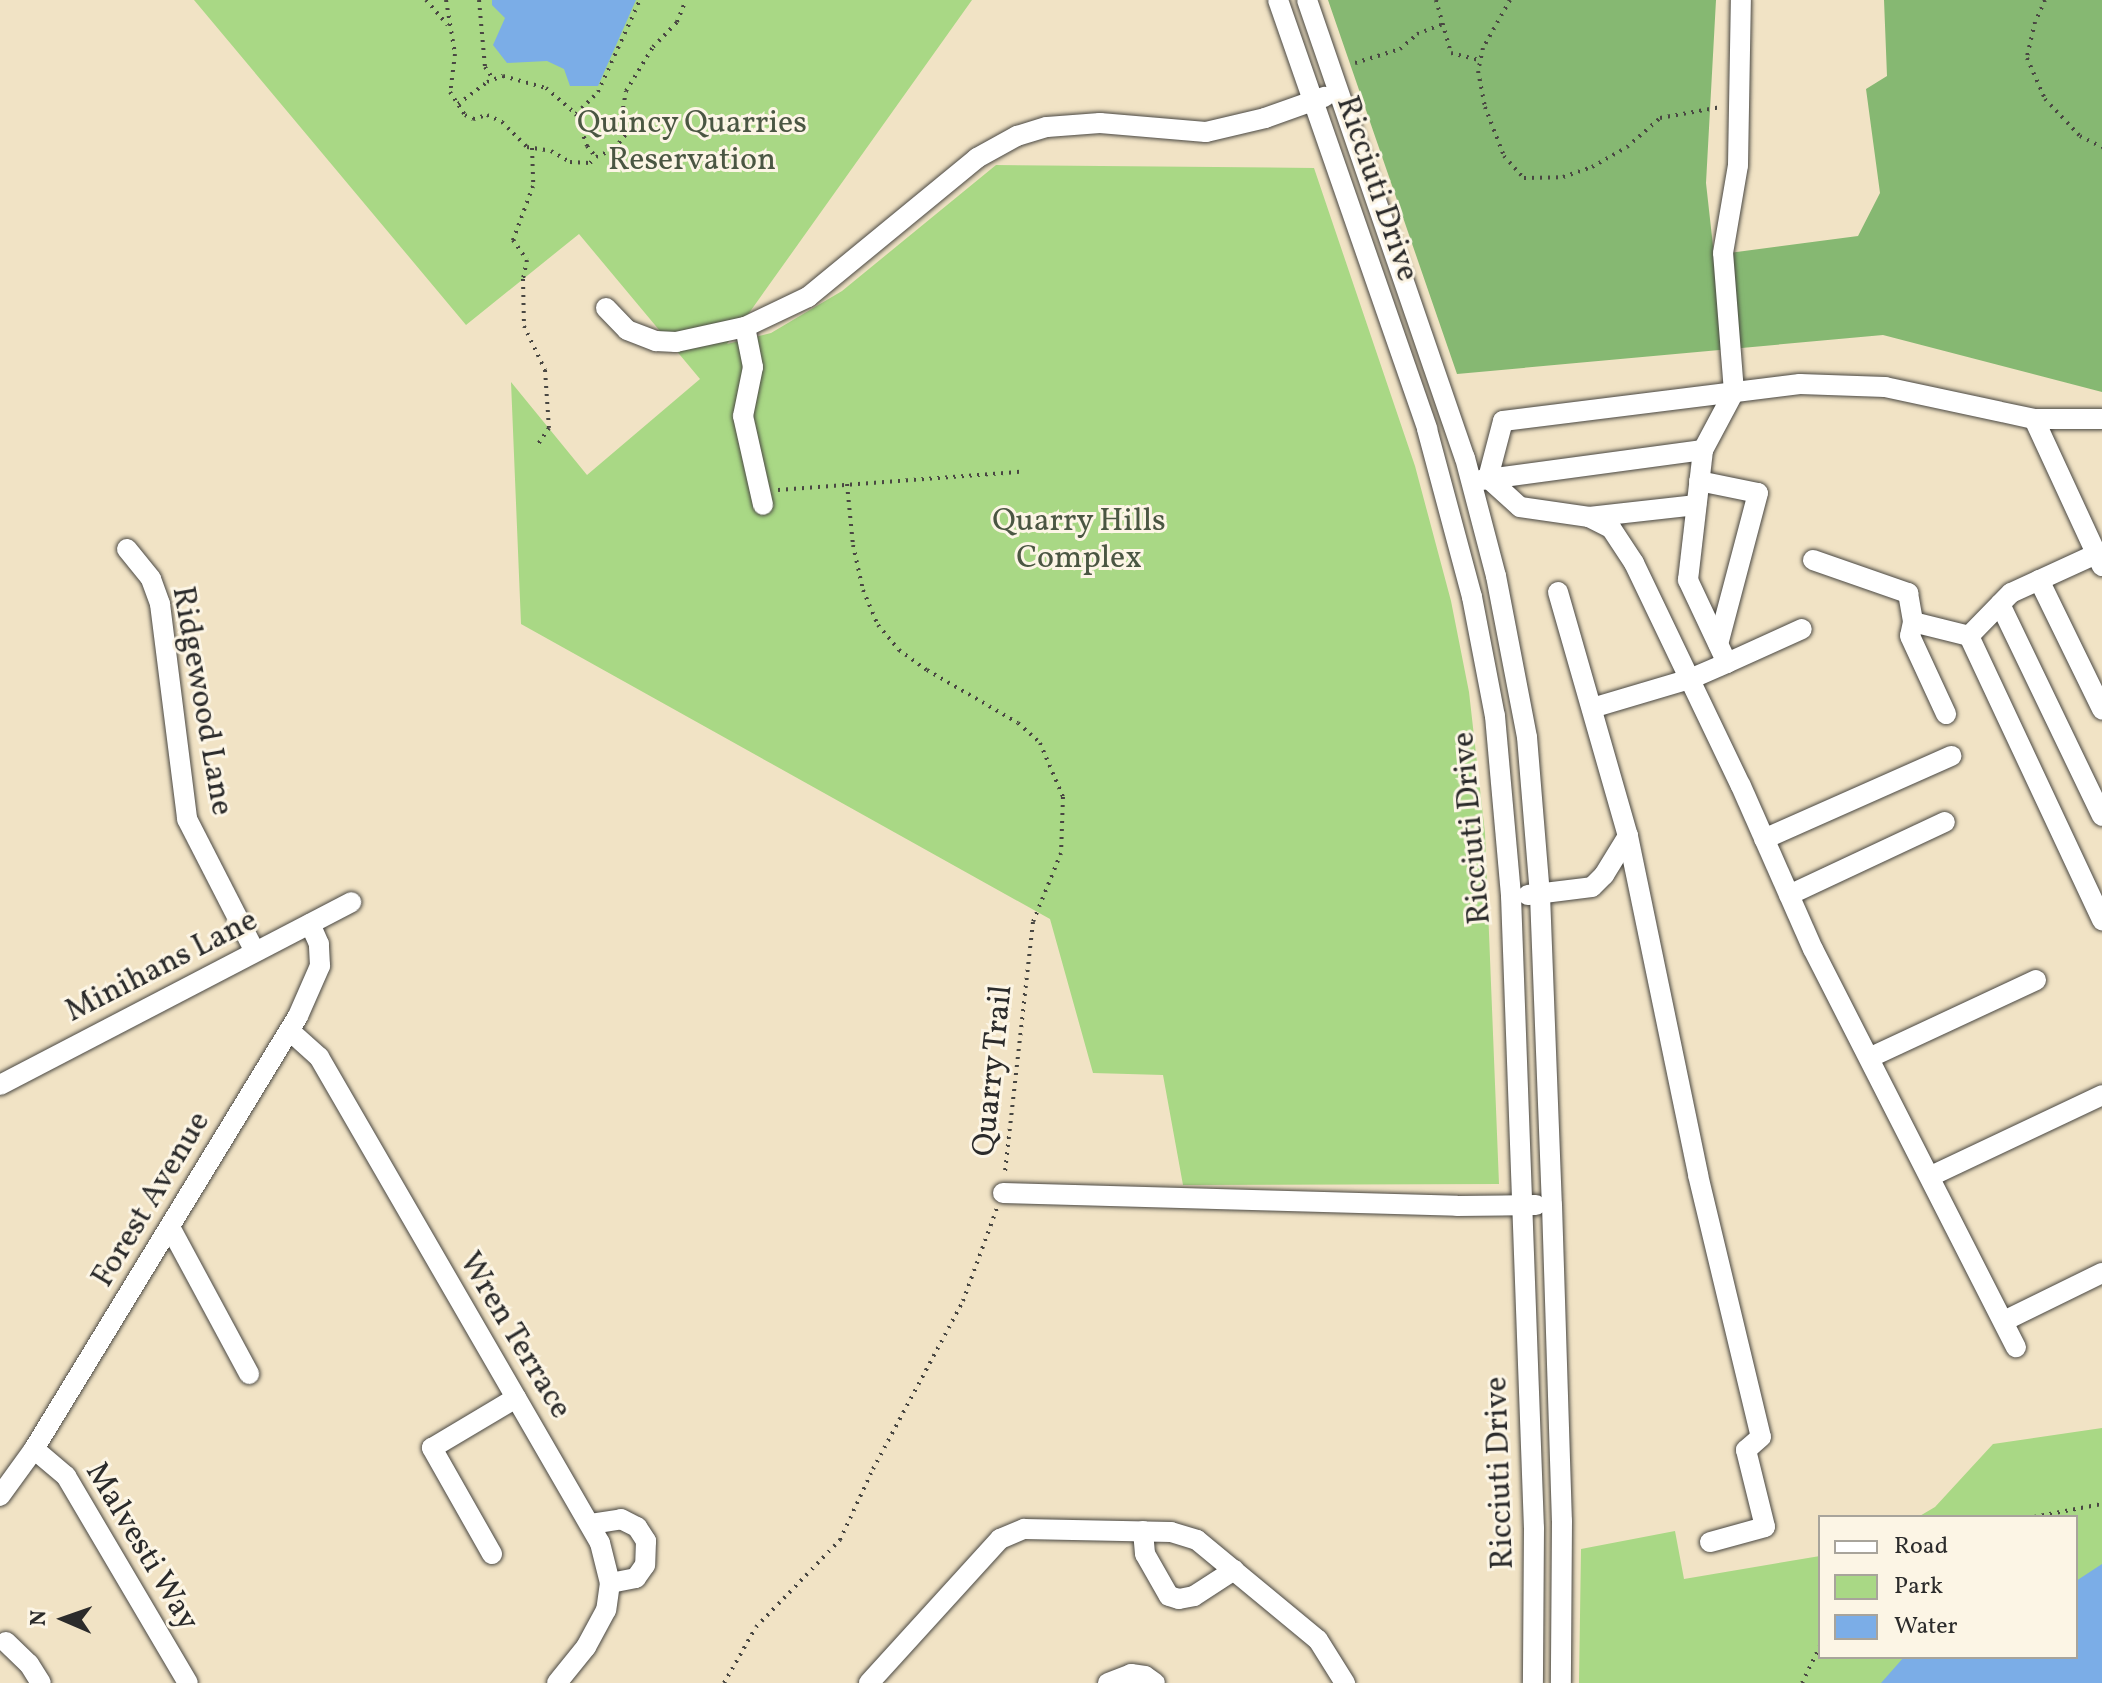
<!DOCTYPE html>
<html>
<head>
<meta charset="utf-8">
<style>
  body { margin:0 }
  #map { position:relative; width:2102px; height:1683px; overflow:hidden; background:#f1e3c5; font-family:Vollkorn,serif }
  div>[style] { position:absolute }
  [style*='--x'] { left:calc(var(--x)*1px); top:calc(var(--y)*1px); width:calc(var(--w)*1px); rotate:calc(var(--a)*1deg) }
  .green>* { inset:0; background:#a9d885 }
  .forest>* { inset:0; background:#86b872 }
  .water>* { inset:0; background:#7bade7 }
  .path>* { height:4px; margin-top:-2px; transform-origin:0; background:repeating-linear-gradient(90deg,#494742 0 2px,transparent 0 8px) }
  .roads { filter:drop-shadow(0 0 2px #494742) drop-shadow(0 0 2px #494742) }
  .minor>* { height:20px; margin:-10px; padding:0 10px; transform-origin:10px; border-radius:10px; background:#fff }
  span { translate:-50% -50%; white-space:nowrap; text-align:center; line-height:1.15; -webkit-text-stroke:6px #fcf5e5; paint-order:stroke }
  .park-label { font-size:32px; color:#4a5642 }
  .street-label { font-size:32px; color:#2b2b2b }
  .legend { position:absolute; left:1818px; top:1515px; width:260px; height:144px; box-sizing:border-box; background:#fcf5e5; border:2px solid #a8a49b; margin:0; padding:10px 14px; list-style:none; font-size:24px; color:#2b2b2b }
  .legend li { display:flex; align-items:center; gap:16px; height:40px }
  .legend b { width:40px; border:2px solid #a8a49b }
  .north { position:absolute; left:24px; top:1579px; width:80px; height:80px; -webkit-text-stroke:6px #fcf5e5; paint-order:stroke; rotate:272deg; font-size:22px; font-weight:700; line-height:32px; text-align:center; color:#2b2b2b }
  .north::after { content:''; display:block; margin:auto; width:28px; height:36px; background:#2b2b2b; clip-path:polygon(50% 0,100% 100%,50% 72%,0 100%) }
</style>
</head>
<body>
<div id="map">
  <div class="green">
    <div style="clip-path:polygon(194px 0,972px 0,727px 344px,771px 333px,842px 291px,996px 165px,1314px 168px,1415px 466px,1451px 601px,1469px 692px,1485px 833px,1499px 1184px,1183px 1185px,1163px 1075px,1093px 1073px,1050px 919px,521px 624px,511px 382px,587px 475px,700px 379px,579px 234px,466px 325px)"></div>
    <div style="clip-path:polygon(2102px 1428px,2102px 1683px,1579px 1683px,1581px 1549px,1675px 1531px,1684px 1579px,1820px 1556px,1820px 1657px,2076px 1657px,2076px 1517px,1918px 1517px,1935px 1507px,1993px 1444px)"></div>
  </div>
  <div class="forest">
    <div style="clip-path:polygon(1328px 0,1716px 0,1706px 183px,1714px 255px,1858px 236px,1880px 193px,1866px 89px,1887px 76px,1884px 0,2102px 0,2102px 392px,1883px 335px,1457px 374px)"></div>
  </div>
  <div class="water">
    <div style="clip-path:polygon(492px 0,636px 0,598px 86px,570px 86px,564px 69px,547px 61px,507px 63px,493px 45px,505px 18px,492px 5px)"></div>
    <div style="clip-path:polygon(2102px 1564px,2102px 1683px,1881px 1683px,1904px 1657px,2076px 1657px,2076px 1581px)"></div>
  </div>
  <div class="path">
    <div style="--x:426;--y:0;--w:33;--a:49"></div>
    <div style="--x:446;--y:0;--w:55;--a:80.5"></div>
    <div style="--x:455;--y:54;--w:38;--a:97"></div>
    <div style="--x:450;--y:92;--w:27;--a:57"></div>
    <div style="--x:465;--y:115;--w:9;--a:27"></div>
    <div style="--x:473;--y:119;--w:15;--a:-16"></div>
    <div style="--x:487;--y:115;--w:17;--a:25"></div>
    <div style="--x:502;--y:122;--w:35;--a:45"></div>
    <div style="--x:527;--y:147;--w:24;--a:9"></div>
    <div style="--x:551;--y:151;--w:22;--a:30"></div>
    <div style="--x:570;--y:162;--w:20;--a:3"></div>
    <div style="--x:590;--y:163;--w:8;--a:-45"></div>
    <div style="--x:479;--y:0;--w:67;--a:84.9"></div>
    <div style="--x:485;--y:67;--w:14;--a:56"></div>
    <div style="--x:1436;--y:0;--w:55;--a:74.2"></div>
    <div style="--x:1451;--y:53;--w:30;--a:14"></div>
    <div style="--x:1510;--y:0;--w:55;--a:119.4"></div>
    <div style="--x:1483;--y:48;--w:24;--a:102"></div>
    <div style="--x:1478;--y:71;--w:37;--a:79"></div>
    <div style="--x:1485;--y:107;--w:53;--a:68.8"></div>
    <div style="--x:1504;--y:156;--w:30;--a:48"></div>
    <div style="--x:1524;--y:178;--w:39;--a:-1"></div>
    <div style="--x:1563;--y:177;--w:31;--a:-19"></div>
    <div style="--x:1592;--y:167;--w:40;--a:-29.7"></div>
    <div style="--x:1627;--y:147;--w:44;--a:-41.3"></div>
    <div style="--x:1660;--y:118;--w:62;--a:-10.2"></div>
    <div style="--x:2045;--y:0;--w:24;--a:114"></div>
    <div style="--x:2035;--y:22;--w:37;--a:103"></div>
    <div style="--x:2027;--y:58;--w:45;--a:66.3"></div>
    <div style="--x:2045;--y:99;--w:51;--a:46.6"></div>
    <div style="--x:2080;--y:136;--w:25;--a:27"></div>
    <div style="--x:1355;--y:63;--w:47;--a:-17.3"></div>
    <div style="--x:1400;--y:49;--w:23;--a:-41"></div>
    <div style="--x:1417;--y:34;--w:26;--a:-21"></div>
    <div style="--x:458;--y:104;--w:36;--a:-37"></div>
    <div style="--x:487;--y:82;--w:17;--a:-21"></div>
    <div style="--x:503;--y:76;--w:45;--a:15.6"></div>
    <div style="--x:546;--y:88;--w:40;--a:41"></div>
    <div style="--x:576;--y:114;--w:34;--a:71"></div>
    <div style="--x:587;--y:146;--w:14;--a:51"></div>
    <div style="--x:596;--y:157;--w:20;--a:-24"></div>
    <div style="--x:614;--y:149;--w:21;--a:-51"></div>
    <div style="--x:627;--y:133;--w:25;--a:-99"></div>
    <div style="--x:623;--y:108;--w:17;--a:-80"></div>
    <div style="--x:626;--y:91;--w:52;--a:-58.5"></div>
    <div style="--x:653;--y:47;--w:35;--a:-46"></div>
    <div style="--x:677;--y:22;--w:24;--a:-68"></div>
    <div style="--x:576;--y:114;--w:31;--a:-45"></div>
    <div style="--x:598;--y:92;--w:101;--a:-65.5"></div>
    <div style="--x:532;--y:148;--w:38;--a:88"></div>
    <div style="--x:533;--y:186;--w:58;--a:110.3"></div>
    <div style="--x:513;--y:240;--w:24;--a:55"></div>
    <div style="--x:527;--y:260;--w:19;--a:102"></div>
    <div style="--x:523;--y:279;--w:47;--a:88.8"></div>
    <div style="--x:524;--y:326;--w:49;--a:64.5"></div>
    <div style="--x:545;--y:370;--w:58;--a:86.1"></div>
    <div style="--x:549;--y:428;--w:22;--a:124"></div>
    <div style="--x:847;--y:484;--w:61;--a:84.4"></div>
    <div style="--x:853;--y:545;--w:46;--a:77.5"></div>
    <div style="--x:863;--y:590;--w:38;--a:67"></div>
    <div style="--x:878;--y:625;--w:33;--a:50"></div>
    <div style="--x:899;--y:650;--w:34;--a:36"></div>
    <div style="--x:927;--y:670;--w:105;--a:30.2"></div>
    <div style="--x:1018;--y:723;--w:30;--a:42"></div>
    <div style="--x:1040;--y:743;--w:59;--a:66.9"></div>
    <div style="--x:1063;--y:797;--w:56;--a:92"></div>
    <div style="--x:1061;--y:853;--w:74;--a:112.1"></div>
    <div style="--x:1033;--y:922;--w:253;--a:96.4"></div>
    <div style="--x:778;--y:490;--w:243;--a:-4.3"></div>
    <div style="--x:2034;--y:1517;--w:69;--a:-10.8"></div>
    <div style="--x:724;--y:1683;--w:64;--a:-60.3"></div>
    <div style="--x:756;--y:1627;--w:121;--a:-46"></div>
    <div style="--x:840;--y:1540;--w:78;--a:-65.1"></div>
    <div style="--x:873;--y:1469;--w:191;--a:-61.8"></div>
    <div style="--x:963;--y:1301;--w:99;--a:-69.9"></div>
    <div style="--x:1802;--y:1683;--w:41;--a:-64.1"></div>
  </div>
  <div class="roads">
    <div class="minor">
      <div style="--x:1278;--y:0;--w:454;--a:70.8"></div>
      <div style="--x:1427;--y:429;--w:174;--a:75"></div>
      <div style="--x:1472;--y:597;--w:121;--a:79.1"></div>
      <div style="--x:1495;--y:716;--w:181;--a:84.9"></div>
      <div style="--x:1511;--y:896;--w:632;--a:87.92"></div>
      <div style="--x:1534;--y:1528;--w:155;--a:90.4"></div>
      <div style="--x:1307;--y:0;--w:484;--a:71"></div>
      <div style="--x:1465;--y:458;--w:122;--a:75.3"></div>
      <div style="--x:1496;--y:576;--w:164;--a:79.1"></div>
      <div style="--x:1527;--y:737;--w:159;--a:85.3"></div>
      <div style="--x:1540;--y:895;--w:310;--a:87.8"></div>
      <div style="--x:1552;--y:1205;--w:316;--a:88.2"></div>
      <div style="--x:1562;--y:1521;--w:162;--a:90.4"></div>
      <div style="--x:606;--y:308;--w:30;--a:46"></div>
      <div style="--x:627;--y:330;--w:31;--a:21"></div>
      <div style="--x:656;--y:341;--w:20;--a:3"></div>
      <div style="--x:676;--y:342;--w:71;--a:-12.3"></div>
      <div style="--x:745;--y:327;--w:70;--a:-25.5"></div>
      <div style="--x:808;--y:297;--w:219;--a:-39.4"></div>
      <div style="--x:977;--y:158;--w:46;--a:-28.8"></div>
      <div style="--x:1017;--y:136;--w:31;--a:-17"></div>
      <div style="--x:1047;--y:127;--w:53;--a:-4.3"></div>
      <div style="--x:1100;--y:123;--w:106;--a:4.9"></div>
      <div style="--x:1206;--y:132;--w:61;--a:-13.3"></div>
      <div style="--x:1265;--y:118;--w:63;--a:-19.6"></div>
      <div style="--x:745;--y:327;--w:41;--a:78.7"></div>
      <div style="--x:753;--y:367;--w:50;--a:101.5"></div>
      <div style="--x:743;--y:416;--w:91;--a:77.3"></div>
      <div style="--x:2034;--y:419;--w:68;--a:0"></div>
      <div style="--x:1488;--y:478;--w:43;--a:42.2"></div>
      <div style="--x:1520;--y:507;--w:70;--a:8.2"></div>
      <div style="--x:1589;--y:517;--w:25;--a:27"></div>
      <div style="--x:1611;--y:528;--w:42;--a:56.7"></div>
      <div style="--x:1634;--y:563;--w:247;--a:64.4"></div>
      <div style="--x:1741;--y:786;--w:178;--a:66.2"></div>
      <div style="--x:1813;--y:949;--w:447;--a:63"></div>
      <div style="--x:1488;--y:478;--w:59;--a:-75.3"></div>
      <div style="--x:1503;--y:421;--w:299;--a:-7.1"></div>
      <div style="--x:1800;--y:384;--w:85;--a:2"></div>
      <div style="--x:1885;--y:387;--w:152;--a:12.1"></div>
      <div style="--x:2034;--y:419;--w:162;--a:65.2"></div>
      <div style="--x:1481;--y:480;--w:224;--a:-7.7"></div>
      <div style="--x:1703;--y:450;--w:66;--a:-61.9"></div>
      <div style="--x:1734;--y:392;--w:139;--a:-94.5"></div>
      <div style="--x:1723;--y:253;--w:89;--a:-80.3"></div>
      <div style="--x:1738;--y:165;--w:165;--a:-89"></div>
      <div style="--x:1699;--y:481;--w:60;--a:11.5"></div>
      <div style="--x:1758;--y:493;--w:156;--a:104.8"></div>
      <div style="--x:1589;--y:517;--w:108;--a:-6.4"></div>
      <div style="--x:127;--y:549;--w:38;--a:51"></div>
      <div style="--x:151;--y:579;--w:27;--a:70"></div>
      <div style="--x:160;--y:604;--w:217;--a:82.8"></div>
      <div style="--x:187;--y:819;--w:149;--a:62.9"></div>
      <div style="--x:1813;--y:560;--w:101;--a:19.2"></div>
      <div style="--x:1908;--y:593;--w:29;--a:80"></div>
      <div style="--x:1913;--y:622;--w:14;--a:102"></div>
      <div style="--x:1910;--y:636;--w:86;--a:65.2"></div>
      <div style="--x:2039;--y:580;--w:144;--a:64"></div>
      <div style="--x:1558;--y:592;--w:254;--a:74"></div>
      <div style="--x:1628;--y:836;--w:346;--a:78.3"></div>
      <div style="--x:1698;--y:1175;--w:269;--a:76.5"></div>
      <div style="--x:1761;--y:1437;--w:20;--a:139"></div>
      <div style="--x:1746;--y:1450;--w:79;--a:76.1"></div>
      <div style="--x:1765;--y:1527;--w:57;--a:164.7"></div>
      <div style="--x:2000;--y:604;--w:235;--a:64.3"></div>
      <div style="--x:1913;--y:622;--w:58;--a:14"></div>
      <div style="--x:1969;--y:636;--w:314;--a:64.9"></div>
      <div style="--x:1969;--y:636;--w:60;--a:-45.7"></div>
      <div style="--x:2011;--y:593;--w:94;--a:-24.6"></div>
      <div style="--x:1727;--y:663;--w:82;--a:-24.4"></div>
      <div style="--x:1592;--y:708;--w:102;--a:-16.5"></div>
      <div style="--x:1690;--y:679;--w:40;--a:-23.4"></div>
      <div style="--x:1727;--y:663;--w:92;--a:-115.2"></div>
      <div style="--x:1688;--y:580;--w:131;--a:-83.4"></div>
      <div style="--x:1764;--y:839;--w:205;--a:-23.9"></div>
      <div style="--x:1528;--y:895;--w:64;--a:-7.1"></div>
      <div style="--x:1592;--y:887;--w:17;--a:-45"></div>
      <div style="--x:1604;--y:875;--w:46;--a:-58.4"></div>
      <div style="--x:1789;--y:895;--w:172;--a:-25.1"></div>
      <div style="--x:290;--y:1031;--w:39;--a:42"></div>
      <div style="--x:319;--y:1057;--w:561;--a:59.96"></div>
      <div style="--x:600;--y:1543;--w:41;--a:76"></div>
      <div style="--x:610;--y:1583;--w:27;--a:98"></div>
      <div style="--x:606;--y:1610;--w:42;--a:118.4"></div>
      <div style="--x:586;--y:1647;--w:46;--a:128.9"></div>
      <div style="--x:1871;--y:1057;--w:182;--a:-25"></div>
      <div style="--x:0;--y:1085;--w:396;--a:-27.5"></div>
      <div style="--x:1931;--y:1176;--w:189;--a:-25.3"></div>
      <div style="--x:1003;--y:1193;--w:454;--a:1.6"></div>
      <div style="--x:1457;--y:1206;--w:79;--a:-0.7"></div>
      <div style="--x:170;--y:1227;--w:167;--a:61.7"></div>
      <div style="--x:2004;--y:1321;--w:109;--a:-26.1"></div>
      <div style="--x:34;--y:1449;--w:42;--a:40.2"></div>
      <div style="--x:66;--y:1476;--w:240;--a:59.5"></div>
      <div style="--x:0;--y:1496;--w:58;--a:-54.1"></div>
      <div style="--x:34;--y:1449;--w:507;--a:-58.63"></div>
      <div style="--x:298;--y:1016;--w:55;--a:-66.3"></div>
      <div style="--x:320;--y:966;--w:22;--a:-93"></div>
      <div style="--x:319;--y:944;--w:22;--a:-114"></div>
      <div style="--x:591;--y:1524;--w:30;--a:-9"></div>
      <div style="--x:621;--y:1519;--w:18;--a:27"></div>
      <div style="--x:637;--y:1527;--w:17;--a:57"></div>
      <div style="--x:646;--y:1541;--w:24;--a:92"></div>
      <div style="--x:645;--y:1565;--w:16;--a:125"></div>
      <div style="--x:636;--y:1578;--w:26;--a:169"></div>
      <div style="--x:1143;--y:1531;--w:23;--a:85"></div>
      <div style="--x:1145;--y:1554;--w:48;--a:60.3"></div>
      <div style="--x:1169;--y:1596;--w:10;--a:17"></div>
      <div style="--x:1179;--y:1599;--w:15;--a:-11"></div>
      <div style="--x:1194;--y:1596;--w:48;--a:-33"></div>
      <div style="--x:492;--y:1554;--w:122;--a:-119.5"></div>
      <div style="--x:432;--y:1448;--w:98;--a:-30.8"></div>
      <div style="--x:6;--y:1642;--w:32;--a:44"></div>
      <div style="--x:29;--y:1664;--w:22;--a:58"></div>
      <div style="--x:869;--y:1683;--w:195;--a:-47.7"></div>
      <div style="--x:1000;--y:1539;--w:26;--a:-23"></div>
      <div style="--x:1024;--y:1529;--w:147;--a:1.2"></div>
      <div style="--x:1171;--y:1532;--w:27;--a:17"></div>
      <div style="--x:1197;--y:1540;--w:157;--a:39.6"></div>
      <div style="--x:1318;--y:1640;--w:51;--a:57.9"></div>
      <div style="--x:1108;--y:1683;--w:25;--a:-21"></div>
      <div style="--x:1131;--y:1674;--w:14;--a:8"></div>
      <div style="--x:1145;--y:1676;--w:12;--a:35"></div>
    </div>
  </div>
  <div class="park-label">
    <span style="left:692px;top:143px">Quincy Quarries<br>Reservation</span>
    <span style="left:1079px;top:541px">Quarry Hills<br>Complex</span>
  </div>
  <div class="street-label">
    <span style="left:1376px;top:189px;rotate:71deg">Ricciuti Drive</span>
    <span style="left:201px;top:701px;rotate:80deg">Ridgewood Lane</span>
    <span style="left:1473px;top:828px;rotate:-95deg">Ricciuti Drive</span>
    <span style="left:162px;top:967px;rotate:-27deg">Minihans Lane</span>
    <span style="left:994px;top:1071px;rotate:-84deg">Quarry Trail</span>
    <span style="left:152px;top:1200px;rotate:-59deg">Forest Avenue</span>
    <span style="left:514px;top:1336px;rotate:59deg">Wren Terrace</span>
    <span style="left:1501px;top:1473px;rotate:-92deg">Ricciuti Drive</span>
    <span style="left:141px;top:1547px;rotate:59deg">Malvesti Way</span>
  </div>
  <ul class="legend">
  <li><b style="height:10px;background:#fff"></b>Road</li>
  <li><b style="height:22px;background:#a9d885"></b>Park</li>
  <li><b style="height:22px;background:#7bade7"></b>Water</li>
  </ul>
  <div class="north">N</div>
</div>
</body>
</html>
